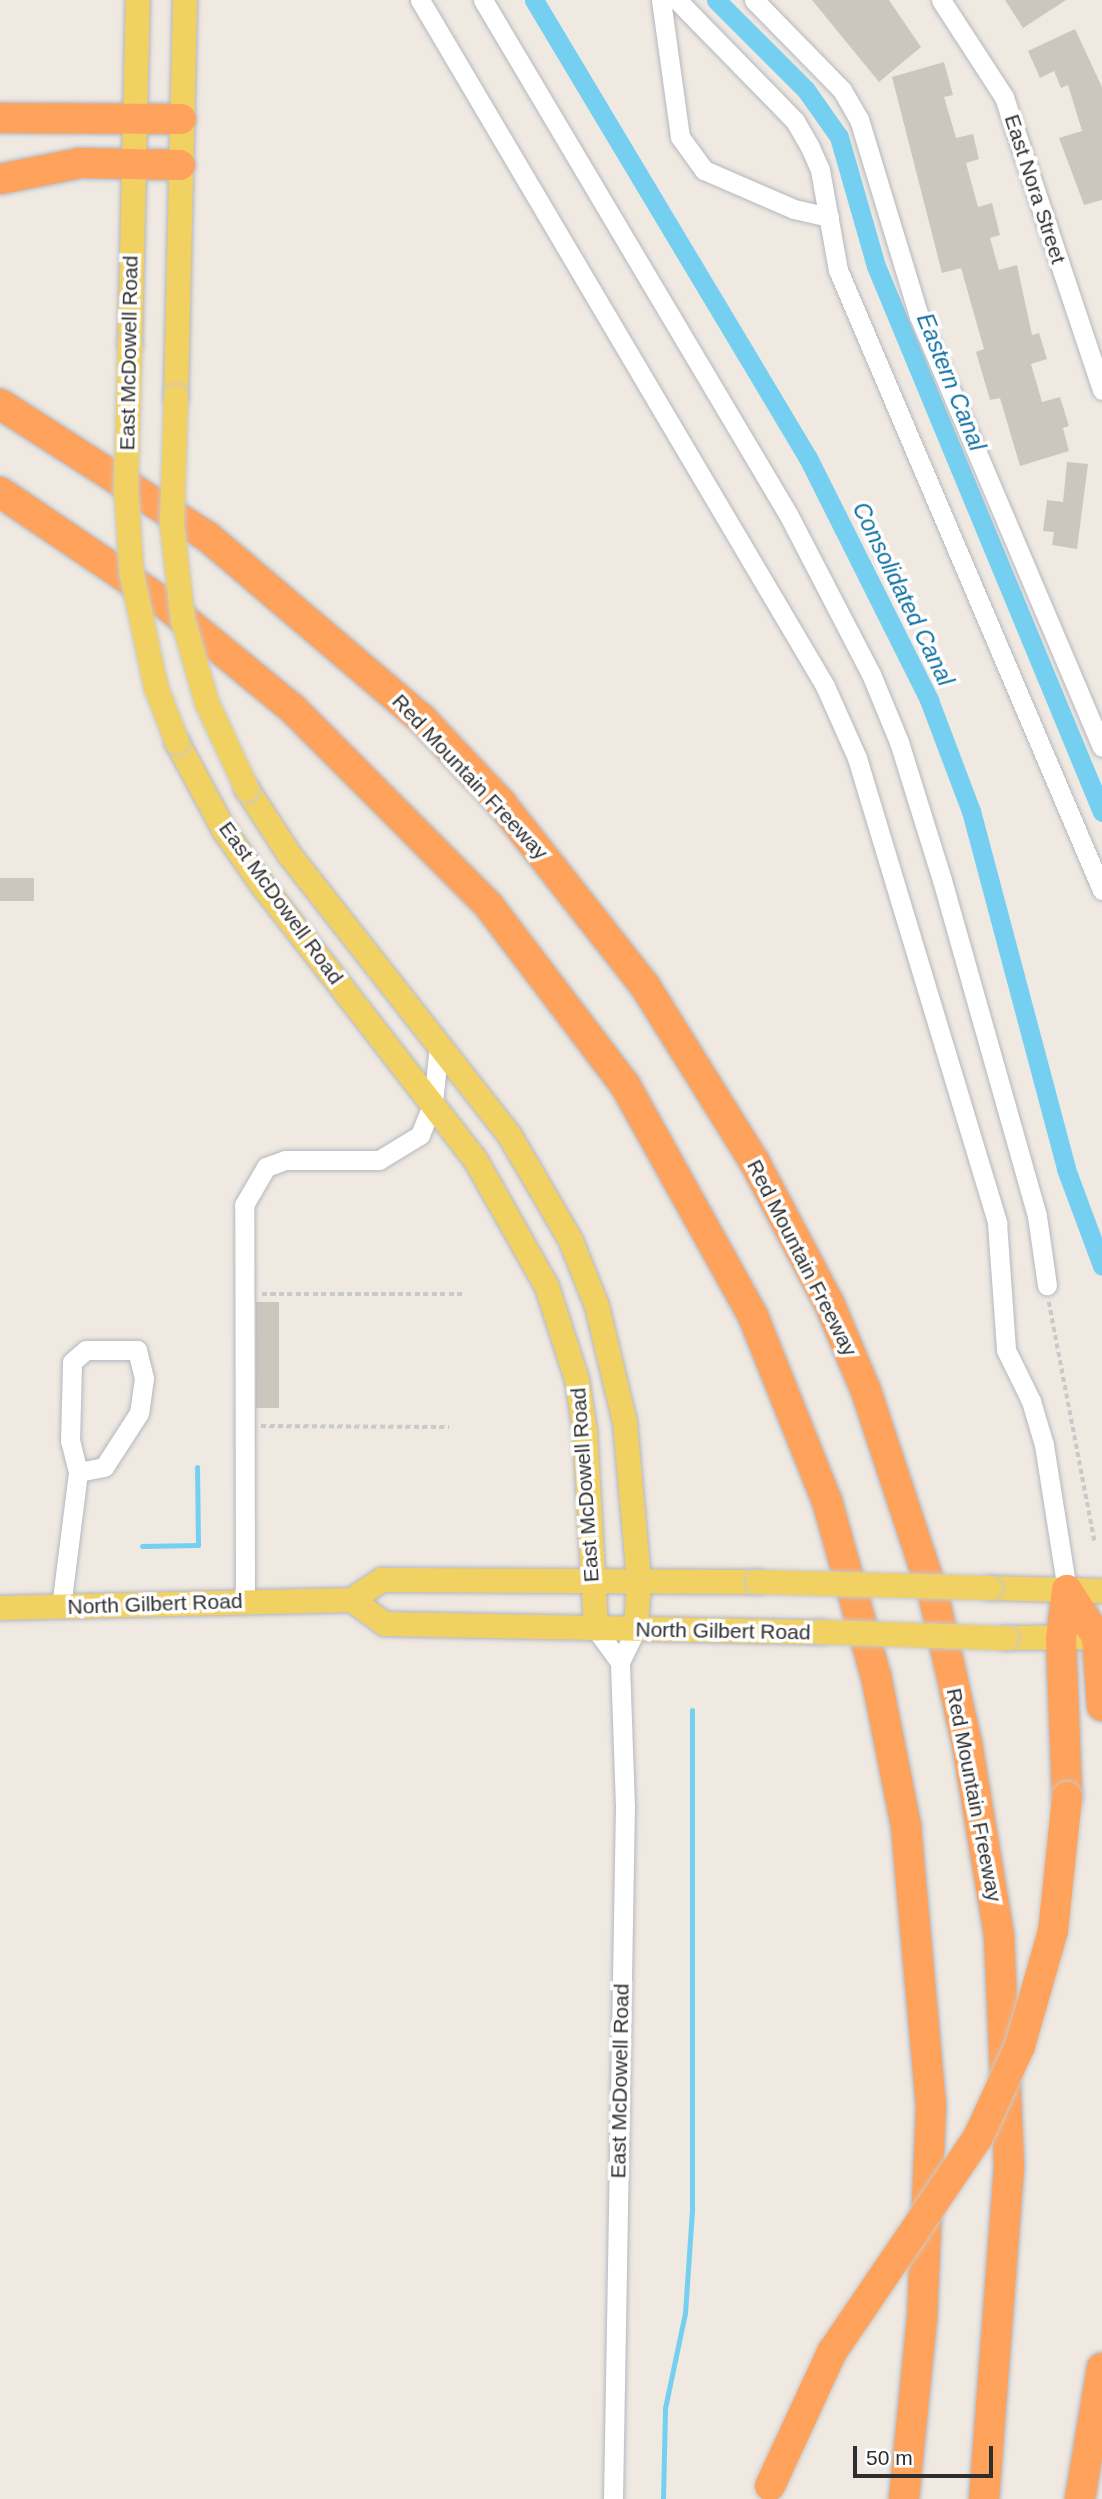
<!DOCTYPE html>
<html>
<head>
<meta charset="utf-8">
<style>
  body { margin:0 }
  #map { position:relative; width:1102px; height:2499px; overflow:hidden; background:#efe9e1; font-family:Arial,sans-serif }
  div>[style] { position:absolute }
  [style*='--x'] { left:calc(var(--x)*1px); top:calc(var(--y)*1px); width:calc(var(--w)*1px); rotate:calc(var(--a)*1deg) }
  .stream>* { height:5px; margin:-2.5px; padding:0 2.5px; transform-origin:2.5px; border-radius:2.5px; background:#75cff0 }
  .canal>* { height:19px; margin:-9.5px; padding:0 9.5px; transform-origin:9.5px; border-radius:9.5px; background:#75cff0 }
  .building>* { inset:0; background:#cbc7bf; transform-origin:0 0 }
  .path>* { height:3.5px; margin-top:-1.75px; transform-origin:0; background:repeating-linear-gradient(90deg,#c9c9c9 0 5px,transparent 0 8.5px) }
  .roads { filter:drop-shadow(0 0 2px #b4b7c1) drop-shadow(0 0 2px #b4b7c1) }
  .minor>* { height:19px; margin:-9.5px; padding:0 9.5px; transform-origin:9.5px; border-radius:9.5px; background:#fff }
  .major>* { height:24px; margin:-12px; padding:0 12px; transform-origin:12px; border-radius:12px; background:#f2d163 }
  .highway>* { height:30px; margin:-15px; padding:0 15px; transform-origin:15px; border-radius:15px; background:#ffa35c }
  .bridges { filter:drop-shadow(0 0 2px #c9c9c9) drop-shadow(0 0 2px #c9c9c9) }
  .major-bridge>* { height:24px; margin:-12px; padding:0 12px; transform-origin:12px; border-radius:12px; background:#f2d163 }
  .highway-bridge>* { height:30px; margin:-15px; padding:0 15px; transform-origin:15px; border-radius:15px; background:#ffa35c }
  span { translate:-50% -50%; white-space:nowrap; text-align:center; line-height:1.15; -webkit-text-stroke:7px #fff; paint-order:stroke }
  .street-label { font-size:21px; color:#2e2e2e }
  .water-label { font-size:23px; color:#0d6fa3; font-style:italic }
  .scale { position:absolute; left:853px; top:2446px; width:140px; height:32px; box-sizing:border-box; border:4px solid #2e2e2e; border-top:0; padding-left:9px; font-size:21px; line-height:24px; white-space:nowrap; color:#2e2e2e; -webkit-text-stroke:5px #fff; paint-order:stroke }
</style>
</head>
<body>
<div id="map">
  <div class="stream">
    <div style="--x:142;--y:1546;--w:56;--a:-1"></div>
    <div style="--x:198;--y:1545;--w:78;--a:-90.7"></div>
    <div style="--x:663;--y:2499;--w:91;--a:-88.7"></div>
    <div style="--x:665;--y:2408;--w:97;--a:-78.1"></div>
    <div style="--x:685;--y:2313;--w:104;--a:-86.1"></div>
    <div style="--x:692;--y:2209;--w:499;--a:-90"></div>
  </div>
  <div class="canal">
    <div style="--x:534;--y:0;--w:534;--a:59.11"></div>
    <div style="--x:808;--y:458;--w:271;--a:63.4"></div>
    <div style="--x:929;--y:700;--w:119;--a:69.3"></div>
    <div style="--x:971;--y:811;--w:370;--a:75.1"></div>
    <div style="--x:1066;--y:1169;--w:103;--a:69.6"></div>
    <div style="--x:716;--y:0;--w:127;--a:45"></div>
    <div style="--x:806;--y:90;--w:57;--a:54.9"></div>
    <div style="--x:839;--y:137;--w:134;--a:74"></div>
    <div style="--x:876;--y:266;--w:591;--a:67.51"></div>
  </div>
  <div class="building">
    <div style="clip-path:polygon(812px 0,889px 0,921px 47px,879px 82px)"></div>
    <div style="clip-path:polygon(1005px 0,1066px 0,1023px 28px)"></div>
    <div style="clip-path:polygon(1075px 29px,1102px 87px,1102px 200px,1084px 205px,1059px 138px,1082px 131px,1068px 85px,1061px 88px,1054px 71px,1040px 78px,1028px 51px)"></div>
    <div style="clip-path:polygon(944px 62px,953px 95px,944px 97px,956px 138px,973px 134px,979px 159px,966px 163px,978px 207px,992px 203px,1000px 235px,990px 238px,999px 270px,1017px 265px,1032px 335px,1039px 333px,1047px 359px,1031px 364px,1042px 402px,1060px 397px,1069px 426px,1063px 428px,1069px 451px,1020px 466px,1000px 398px,990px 400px,976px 352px,984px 349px,961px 268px,942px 273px,892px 77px)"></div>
    <div style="clip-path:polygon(1067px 462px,1088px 464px,1077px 549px,1052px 545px,1054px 532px,1043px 531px,1047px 500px,1063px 502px)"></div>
    <div style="left:34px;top:878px;width:23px;height:34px;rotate:90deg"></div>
    <div style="left:256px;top:1302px;width:23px;height:106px"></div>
  </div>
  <div class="path">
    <div style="--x:262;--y:1294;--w:201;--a:0"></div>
    <div style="--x:1049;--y:1302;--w:246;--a:79.2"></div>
    <div style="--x:261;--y:1426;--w:188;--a:0.3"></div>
  </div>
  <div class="roads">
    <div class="minor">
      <div style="--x:420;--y:0;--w:797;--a:59.44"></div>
      <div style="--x:825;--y:686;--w:79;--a:66"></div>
      <div style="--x:857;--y:758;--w:486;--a:73.2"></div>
      <div style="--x:997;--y:1223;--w:127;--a:85.9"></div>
      <div style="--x:1006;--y:1350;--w:57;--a:63.9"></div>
      <div style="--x:1031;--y:1401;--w:46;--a:73.5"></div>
      <div style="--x:1044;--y:1445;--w:147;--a:81"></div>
      <div style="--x:483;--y:0;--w:598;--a:59.32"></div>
      <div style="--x:788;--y:514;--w:180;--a:62.6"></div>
      <div style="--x:871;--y:674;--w:74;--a:67.6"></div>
      <div style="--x:899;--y:742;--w:145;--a:72.7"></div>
      <div style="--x:942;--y:880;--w:349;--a:74.2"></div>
      <div style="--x:1037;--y:1216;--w:70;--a:81.8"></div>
      <div style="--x:661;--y:0;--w:138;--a:82.1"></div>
      <div style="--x:680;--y:137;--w:41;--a:54"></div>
      <div style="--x:704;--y:170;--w:98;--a:23.4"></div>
      <div style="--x:794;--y:209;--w:36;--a:13"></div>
      <div style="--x:677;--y:0;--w:169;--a:45.7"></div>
      <div style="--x:795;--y:121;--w:28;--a:60"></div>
      <div style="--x:809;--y:145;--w:27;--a:66"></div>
      <div style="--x:820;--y:170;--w:102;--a:79.8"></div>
      <div style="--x:838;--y:270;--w:674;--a:66.94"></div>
      <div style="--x:754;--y:0;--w:126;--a:45.6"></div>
      <div style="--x:842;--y:90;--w:34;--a:60"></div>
      <div style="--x:859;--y:119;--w:206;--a:73.1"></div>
      <div style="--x:919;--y:316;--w:468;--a:67"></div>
      <div style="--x:941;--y:0;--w:116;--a:57"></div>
      <div style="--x:1004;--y:97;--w:309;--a:71.5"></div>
      <div style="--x:245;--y:1601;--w:396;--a:-90.1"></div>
      <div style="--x:244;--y:1205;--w:44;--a:-59.9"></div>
      <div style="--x:266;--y:1167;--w:20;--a:-20"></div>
      <div style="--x:285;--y:1160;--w:94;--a:0"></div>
      <div style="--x:379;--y:1160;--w:48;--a:-31.4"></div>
      <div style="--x:420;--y:1135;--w:35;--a:-68"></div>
      <div style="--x:433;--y:1102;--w:56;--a:-83.9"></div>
      <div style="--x:61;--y:1607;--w:136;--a:-82.8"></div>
      <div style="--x:78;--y:1472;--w:32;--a:-104"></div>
      <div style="--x:70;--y:1441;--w:79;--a:-88.5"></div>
      <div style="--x:72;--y:1362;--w:18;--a:-41"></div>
      <div style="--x:86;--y:1350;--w:51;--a:0"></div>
      <div style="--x:137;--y:1350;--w:29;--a:76"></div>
      <div style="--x:144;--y:1378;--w:35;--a:98"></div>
      <div style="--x:139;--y:1413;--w:64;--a:122.9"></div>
      <div style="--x:104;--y:1467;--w:26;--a:169"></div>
      <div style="--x:596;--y:1629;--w:41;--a:54"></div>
      <div style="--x:613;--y:2499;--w:692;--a:-89.01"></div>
      <div style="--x:625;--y:1807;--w:145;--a:-92"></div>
      <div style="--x:620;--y:1662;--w:37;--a:-64"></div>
    </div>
    <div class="major">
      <div style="--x:130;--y:344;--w:344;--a:-88.7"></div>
      <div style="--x:176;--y:397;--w:397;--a:-88.7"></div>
      <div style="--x:177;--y:742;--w:100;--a:61.9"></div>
      <div style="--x:224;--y:830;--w:68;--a:55.1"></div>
      <div style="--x:263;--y:886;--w:346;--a:52.2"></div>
      <div style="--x:475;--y:1159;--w:147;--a:60.6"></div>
      <div style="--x:547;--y:1287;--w:98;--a:72.1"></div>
      <div style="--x:577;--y:1380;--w:52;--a:81.1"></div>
      <div style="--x:585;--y:1431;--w:198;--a:86.8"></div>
      <div style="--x:247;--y:789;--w:77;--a:57.1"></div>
      <div style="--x:289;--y:854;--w:358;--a:51.9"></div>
      <div style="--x:510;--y:1136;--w:121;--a:59.8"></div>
      <div style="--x:571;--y:1241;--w:70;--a:68.2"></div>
      <div style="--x:597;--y:1306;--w:120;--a:76.5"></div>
      <div style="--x:625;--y:1423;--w:158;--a:84.9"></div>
      <div style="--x:639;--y:1580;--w:49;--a:93.5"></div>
      <div style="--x:990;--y:1588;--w:112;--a:1.5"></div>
      <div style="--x:352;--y:1600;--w:41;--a:36"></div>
      <div style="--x:385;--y:1624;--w:436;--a:1.1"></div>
      <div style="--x:0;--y:1608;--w:352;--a:-1.3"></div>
      <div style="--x:352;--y:1600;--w:36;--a:-34"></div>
      <div style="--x:382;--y:1580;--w:376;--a:0.3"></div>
      <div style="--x:1006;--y:1638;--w:96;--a:-0.6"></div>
    </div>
    <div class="highway">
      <div style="--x:0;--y:118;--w:181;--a:0.3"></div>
      <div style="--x:0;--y:179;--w:82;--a:-11.3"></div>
      <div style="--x:80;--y:163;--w:100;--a:1.1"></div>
      <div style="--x:0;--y:404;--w:247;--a:32.6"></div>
      <div style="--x:208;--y:537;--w:280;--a:40.4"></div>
      <div style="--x:421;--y:718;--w:117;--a:46.7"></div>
      <div style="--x:501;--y:803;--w:233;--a:51.8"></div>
      <div style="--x:645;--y:986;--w:206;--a:58.1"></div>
      <div style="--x:754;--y:1161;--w:161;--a:62.2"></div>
      <div style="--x:829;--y:1303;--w:95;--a:67.2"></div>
      <div style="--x:866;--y:1391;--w:213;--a:71.7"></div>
      <div style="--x:933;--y:1593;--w:155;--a:77.3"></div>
      <div style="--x:967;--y:1744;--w:194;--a:80.5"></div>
      <div style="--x:999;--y:1935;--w:232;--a:87.5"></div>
      <div style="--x:1009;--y:2167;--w:333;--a:94.3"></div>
      <div style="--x:0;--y:492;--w:198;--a:34.1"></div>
      <div style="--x:164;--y:603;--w:166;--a:39.4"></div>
      <div style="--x:292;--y:708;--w:279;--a:45.1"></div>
      <div style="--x:489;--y:906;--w:225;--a:52.8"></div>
      <div style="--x:625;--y:1085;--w:264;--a:61"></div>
      <div style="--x:753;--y:1316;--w:199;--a:68.2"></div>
      <div style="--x:827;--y:1501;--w:182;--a:74.4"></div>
      <div style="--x:876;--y:1676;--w:153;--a:78.7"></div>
      <div style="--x:906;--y:1826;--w:281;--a:84.9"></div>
      <div style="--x:931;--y:2106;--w:212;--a:92.4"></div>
      <div style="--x:922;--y:2318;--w:182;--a:95.7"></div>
      <div style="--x:1067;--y:1590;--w:49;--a:97"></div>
      <div style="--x:1061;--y:1639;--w:158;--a:87.8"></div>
      <div style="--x:1067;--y:1590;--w:56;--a:57.4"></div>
      <div style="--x:1097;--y:1637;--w:69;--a:85.9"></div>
      <div style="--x:1080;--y:2499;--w:133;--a:-80.5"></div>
    </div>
  </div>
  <div class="bridges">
    <div class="major-bridge">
      <div style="--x:130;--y:344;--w:146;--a:91.6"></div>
      <div style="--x:126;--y:490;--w:85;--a:86"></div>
      <div style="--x:132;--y:575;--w:115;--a:77.9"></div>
      <div style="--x:156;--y:687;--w:59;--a:69.1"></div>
      <div style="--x:176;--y:397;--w:128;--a:91.8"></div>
      <div style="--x:172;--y:525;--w:96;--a:83.4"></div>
      <div style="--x:183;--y:620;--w:86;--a:73.9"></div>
      <div style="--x:207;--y:703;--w:95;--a:65.1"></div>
      <div style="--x:758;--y:1582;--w:232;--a:1.5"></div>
      <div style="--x:821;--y:1632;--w:185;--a:1.9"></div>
    </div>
    <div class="highway-bridge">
      <div style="--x:770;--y:2486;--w:148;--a:-65.2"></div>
      <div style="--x:832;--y:2352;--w:258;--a:-55.8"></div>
      <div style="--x:977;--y:2139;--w:102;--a:-65.2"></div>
      <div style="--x:1020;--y:2046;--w:120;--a:-74"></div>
      <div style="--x:1053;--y:1931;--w:135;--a:-84"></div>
    </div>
  </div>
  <div class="street-label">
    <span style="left:1035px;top:189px;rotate:72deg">East Nora Street</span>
    <span style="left:129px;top:353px;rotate:-89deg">East McDowell Road</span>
    <span style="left:470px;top:777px;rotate:47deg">Red Mountain Freeway</span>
    <span style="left:281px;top:903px;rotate:54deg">East McDowell Road</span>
    <span style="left:802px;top:1258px;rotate:63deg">Red Mountain Freeway</span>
    <span style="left:585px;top:1485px;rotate:-94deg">East McDowell Road</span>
    <span style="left:155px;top:1604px;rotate:-2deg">North Gilbert Road</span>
    <span style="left:723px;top:1631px;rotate:1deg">North Gilbert Road</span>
    <span style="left:974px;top:1795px;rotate:79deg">Red Mountain Freeway</span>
    <span style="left:620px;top:2081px;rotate:-89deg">East McDowell Road</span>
  </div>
  <div class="water-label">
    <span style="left:951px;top:382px;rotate:68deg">Eastern Canal</span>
    <span style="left:903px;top:594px;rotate:64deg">Consolidated Canal</span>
  </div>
  <div class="scale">50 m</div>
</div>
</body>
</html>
